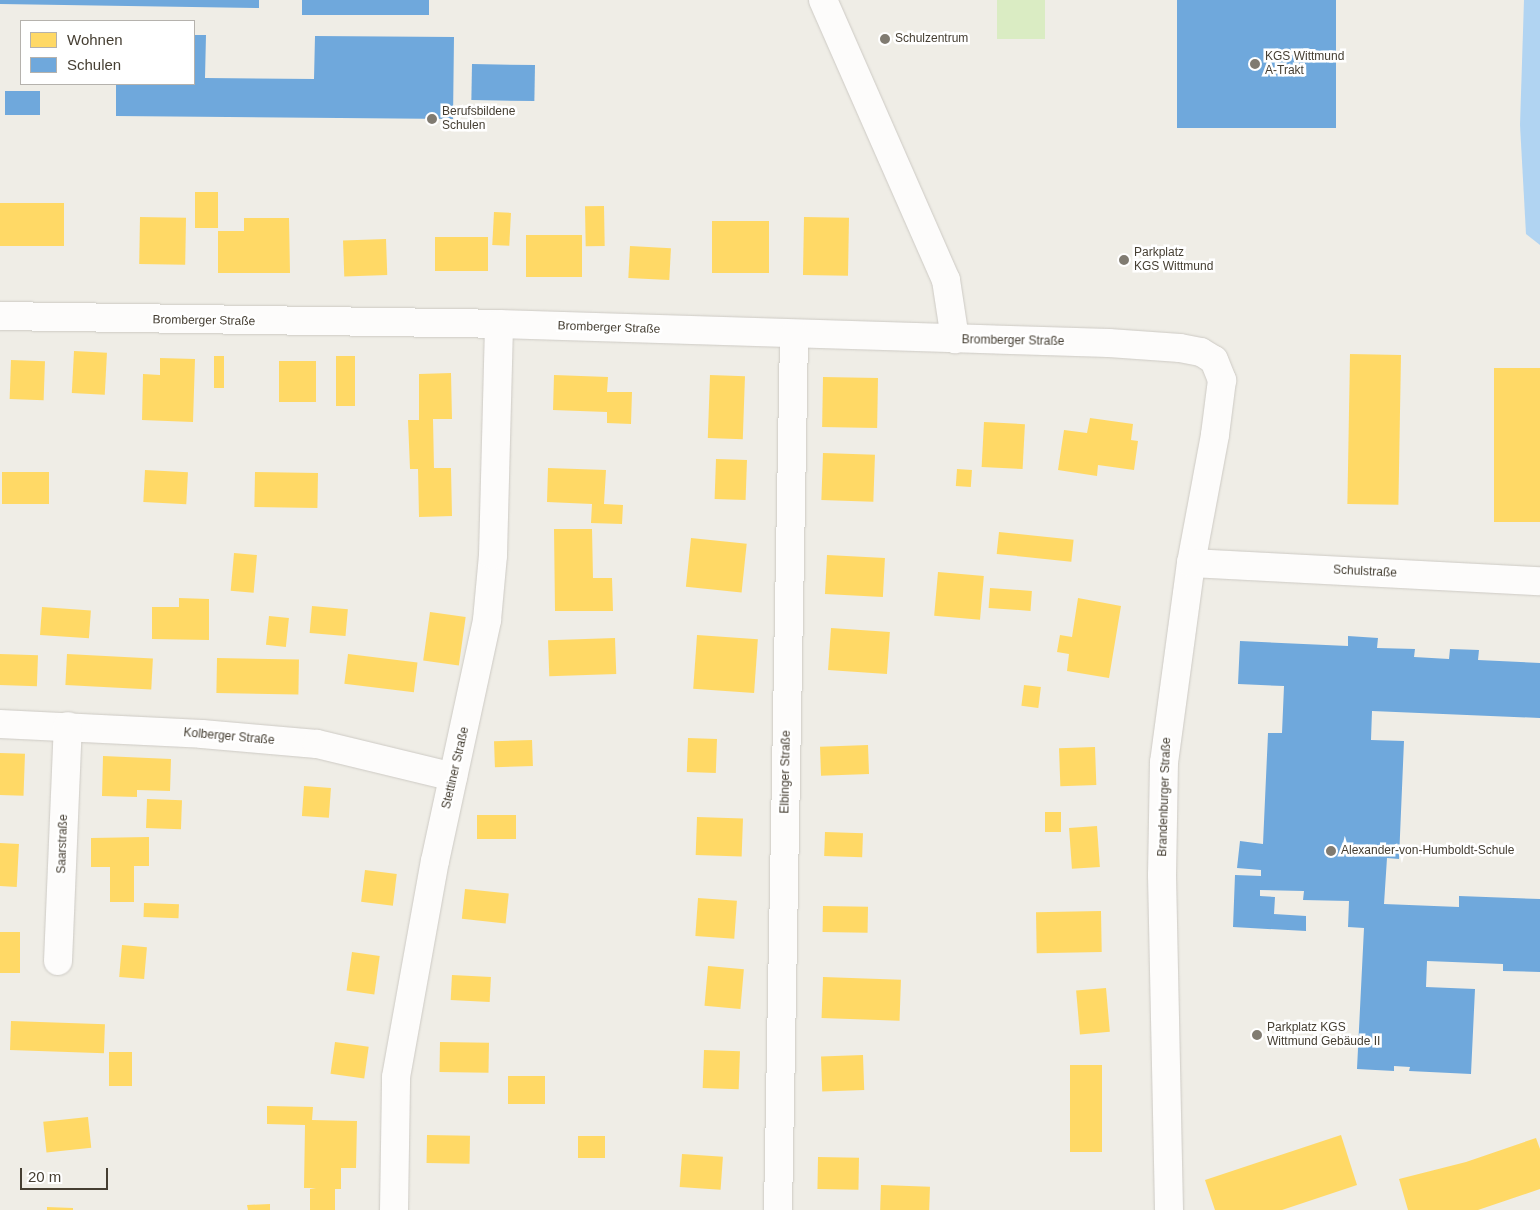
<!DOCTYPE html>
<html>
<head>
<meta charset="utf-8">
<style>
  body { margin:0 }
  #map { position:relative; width:1540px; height:1210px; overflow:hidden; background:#efede6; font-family:Helvetica,sans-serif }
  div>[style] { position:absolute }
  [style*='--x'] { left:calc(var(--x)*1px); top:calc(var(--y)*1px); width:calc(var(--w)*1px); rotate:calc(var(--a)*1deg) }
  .green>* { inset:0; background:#daecc3; transform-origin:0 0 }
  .water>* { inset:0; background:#b1d4f2 }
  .homes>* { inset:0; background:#ffd966; transform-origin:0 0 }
  .schools>* { inset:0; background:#6fa8dc; transform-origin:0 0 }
  .roads { filter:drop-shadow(0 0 1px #cdcac4) drop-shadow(0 0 1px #cdcac4) }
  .minor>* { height:28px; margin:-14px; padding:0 14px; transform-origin:14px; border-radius:14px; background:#fdfcfb }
  .dots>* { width:14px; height:14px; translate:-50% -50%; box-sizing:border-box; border:2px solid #fff; border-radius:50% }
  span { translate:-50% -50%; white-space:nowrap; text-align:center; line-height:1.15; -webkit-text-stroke:5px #fff; paint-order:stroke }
  .poi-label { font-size:12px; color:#453e32 }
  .left { translate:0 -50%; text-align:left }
  .street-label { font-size:12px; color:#453e32 }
  .legend { position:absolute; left:20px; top:20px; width:175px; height:65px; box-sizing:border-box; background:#fff; border:1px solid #b5b2ad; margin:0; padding:6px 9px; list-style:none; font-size:15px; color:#453e32 }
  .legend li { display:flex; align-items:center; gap:10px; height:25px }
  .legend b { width:25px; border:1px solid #b5b2ad }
  .scale { position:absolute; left:20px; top:1168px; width:88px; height:22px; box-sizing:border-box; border:2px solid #453e32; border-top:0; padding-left:6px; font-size:15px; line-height:18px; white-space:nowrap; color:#453e32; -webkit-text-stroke:4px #fff; paint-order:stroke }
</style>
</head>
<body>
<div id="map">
  <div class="green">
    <div style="left:997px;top:0;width:48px;height:39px"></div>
  </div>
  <div class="water">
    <div style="clip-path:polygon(1524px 0,1540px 0,1540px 245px,1526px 234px,1520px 125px)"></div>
  </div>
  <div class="homes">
    <div style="left:195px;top:192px;width:23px;height:36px"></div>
    <div style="left:0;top:203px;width:64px;height:43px"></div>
    <div style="left:604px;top:206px;width:40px;height:19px;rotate:89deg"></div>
    <div style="left:494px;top:212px;width:17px;height:33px;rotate:3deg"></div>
    <div style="left:140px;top:217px;width:46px;height:47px;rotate:1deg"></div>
    <div style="left:804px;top:217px;width:45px;height:58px;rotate:1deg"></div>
    <div style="clip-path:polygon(244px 218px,289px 218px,290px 273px,218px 273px,218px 231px,244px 231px)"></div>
    <div style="left:712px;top:221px;width:57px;height:52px"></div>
    <div style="left:582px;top:235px;width:42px;height:56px;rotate:90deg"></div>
    <div style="left:435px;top:237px;width:53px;height:34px"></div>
    <div style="left:386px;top:239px;width:36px;height:43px;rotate:88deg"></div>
    <div style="left:630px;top:246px;width:41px;height:32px;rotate:3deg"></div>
    <div style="left:74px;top:351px;width:33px;height:42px;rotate:3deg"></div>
    <div style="left:1350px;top:354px;width:51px;height:150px;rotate:1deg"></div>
    <div style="left:214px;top:356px;width:10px;height:32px"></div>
    <div style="left:336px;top:356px;width:19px;height:50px"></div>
    <div style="clip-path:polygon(160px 358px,195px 359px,193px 422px,142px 420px,143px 374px,160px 375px)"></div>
    <div style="left:11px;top:360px;width:34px;height:39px;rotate:2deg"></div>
    <div style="left:316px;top:361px;width:41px;height:37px;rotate:90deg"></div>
    <div style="left:1494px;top:368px;width:46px;height:154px"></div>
    <div style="clip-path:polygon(451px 373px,452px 419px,433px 419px,434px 468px,451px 468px,452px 516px,419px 517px,418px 469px,410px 469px,408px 420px,419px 420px,419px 374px)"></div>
    <div style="clip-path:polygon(554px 375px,608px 377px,607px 392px,632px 392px,631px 424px,607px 423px,607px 412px,553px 410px)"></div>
    <div style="left:710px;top:375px;width:35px;height:63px;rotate:2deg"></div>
    <div style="left:823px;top:377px;width:55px;height:50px;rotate:1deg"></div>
    <div style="clip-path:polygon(1090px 418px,1133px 424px,1131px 440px,1138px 441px,1134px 470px,1098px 465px,1097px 476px,1058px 470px,1064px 430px,1087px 433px)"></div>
    <div style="left:984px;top:422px;width:41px;height:45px;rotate:3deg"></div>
    <div style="left:823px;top:453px;width:52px;height:47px;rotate:2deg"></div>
    <div style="left:716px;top:459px;width:31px;height:40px;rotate:2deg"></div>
    <div style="clip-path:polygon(548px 468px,606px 470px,604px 504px,623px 505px,622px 524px,591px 523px,592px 504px,547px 502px)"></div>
    <div style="left:957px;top:469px;width:15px;height:17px;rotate:4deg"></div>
    <div style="left:145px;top:470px;width:43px;height:32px;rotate:3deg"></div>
    <div style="left:2px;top:472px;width:47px;height:32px"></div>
    <div style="left:255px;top:472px;width:63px;height:35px;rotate:1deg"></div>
    <div style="clip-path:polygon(554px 529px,592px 529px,593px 578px,612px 578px,613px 611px,555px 611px)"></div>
    <div style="left:999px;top:532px;width:75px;height:22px;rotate:6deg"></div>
    <div style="left:691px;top:538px;width:56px;height:49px;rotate:6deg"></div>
    <div style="left:234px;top:553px;width:23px;height:38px;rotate:5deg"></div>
    <div style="left:827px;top:555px;width:58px;height:39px;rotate:3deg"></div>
    <div style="left:938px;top:572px;width:46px;height:44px;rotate:5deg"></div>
    <div style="left:990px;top:588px;width:42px;height:20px;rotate:4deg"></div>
    <div style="clip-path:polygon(179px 598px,209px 599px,209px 640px,152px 639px,152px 607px,179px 607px)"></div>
    <div style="clip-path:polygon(1078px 598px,1121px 606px,1109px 678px,1067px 671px,1069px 654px,1057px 652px,1060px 635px,1072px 637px)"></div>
    <div style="left:312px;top:606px;width:36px;height:27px;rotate:5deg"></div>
    <div style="left:42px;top:607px;width:49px;height:28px;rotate:4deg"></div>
    <div style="left:430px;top:612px;width:36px;height:49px;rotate:8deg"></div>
    <div style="left:269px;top:616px;width:20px;height:29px;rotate:6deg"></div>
    <div style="left:831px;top:628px;width:59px;height:42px;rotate:4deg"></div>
    <div style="left:697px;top:635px;width:61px;height:54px;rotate:4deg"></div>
    <div style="left:615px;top:638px;width:36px;height:67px;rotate:88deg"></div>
    <div style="left:0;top:654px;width:38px;height:31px;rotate:2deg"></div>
    <div style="left:67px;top:654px;width:86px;height:31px;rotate:3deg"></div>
    <div style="left:348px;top:654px;width:70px;height:30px;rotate:7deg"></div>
    <div style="left:217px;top:658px;width:82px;height:35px;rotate:1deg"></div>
    <div style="left:1024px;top:685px;width:17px;height:21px;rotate:7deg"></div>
    <div style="left:688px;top:738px;width:29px;height:34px;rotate:2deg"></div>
    <div style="left:532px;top:740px;width:26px;height:38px;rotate:88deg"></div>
    <div style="left:868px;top:745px;width:29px;height:48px;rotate:88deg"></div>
    <div style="left:1095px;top:747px;width:38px;height:36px;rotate:88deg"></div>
    <div style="left:0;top:753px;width:25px;height:42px;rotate:2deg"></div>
    <div style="clip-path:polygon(103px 756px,171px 759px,170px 791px,137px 790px,137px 797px,102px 796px)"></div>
    <div style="left:304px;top:786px;width:27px;height:30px;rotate:4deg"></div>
    <div style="left:147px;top:799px;width:35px;height:29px;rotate:2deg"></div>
    <div style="left:1045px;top:812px;width:16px;height:20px"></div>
    <div style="left:477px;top:815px;width:39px;height:24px"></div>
    <div style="left:697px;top:817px;width:46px;height:38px;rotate:2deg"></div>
    <div style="left:1097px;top:826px;width:41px;height:28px;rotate:86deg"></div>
    <div style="left:825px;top:832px;width:38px;height:24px;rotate:2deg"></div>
    <div style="clip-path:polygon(149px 837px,149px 866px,134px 866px,134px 902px,110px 902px,110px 867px,91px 867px,91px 838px)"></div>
    <div style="left:0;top:843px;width:19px;height:43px;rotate:3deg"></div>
    <div style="left:365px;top:870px;width:32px;height:32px;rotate:7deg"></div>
    <div style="left:465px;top:889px;width:44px;height:30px;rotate:6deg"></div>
    <div style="left:698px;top:898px;width:39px;height:38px;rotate:4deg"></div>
    <div style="left:144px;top:903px;width:35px;height:14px;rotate:2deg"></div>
    <div style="left:823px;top:906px;width:45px;height:26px;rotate:1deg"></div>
    <div style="left:1101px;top:911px;width:41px;height:65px;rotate:89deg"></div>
    <div style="left:0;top:932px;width:20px;height:41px"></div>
    <div style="left:122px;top:945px;width:25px;height:32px;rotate:5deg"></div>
    <div style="left:352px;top:952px;width:28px;height:39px;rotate:8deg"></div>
    <div style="left:708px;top:966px;width:36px;height:40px;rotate:5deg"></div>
    <div style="left:452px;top:975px;width:39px;height:25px;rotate:3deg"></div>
    <div style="left:823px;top:977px;width:78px;height:41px;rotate:2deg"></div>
    <div style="left:1106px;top:988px;width:44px;height:30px;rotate:85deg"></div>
    <div style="left:11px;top:1021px;width:94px;height:29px;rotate:2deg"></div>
    <div style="left:335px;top:1042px;width:34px;height:32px;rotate:8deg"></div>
    <div style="left:440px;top:1042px;width:49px;height:30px;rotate:1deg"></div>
    <div style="left:704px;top:1050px;width:36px;height:38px;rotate:2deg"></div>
    <div style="left:109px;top:1052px;width:23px;height:34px"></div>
    <div style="left:863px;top:1055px;width:35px;height:42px;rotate:88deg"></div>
    <div style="left:1070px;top:1065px;width:32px;height:87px"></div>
    <div style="left:508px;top:1076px;width:37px;height:28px"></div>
    <div style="clip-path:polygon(267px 1106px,313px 1107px,312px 1120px,357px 1121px,356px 1168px,341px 1168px,341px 1189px,335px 1189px,335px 1210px,310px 1210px,310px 1189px,316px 1188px,304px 1188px,305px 1125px,267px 1124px)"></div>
    <div style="left:88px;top:1117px;width:31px;height:45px;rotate:84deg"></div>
    <div style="left:427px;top:1135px;width:43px;height:28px;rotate:1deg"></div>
    <div style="clip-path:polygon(1341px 1135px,1357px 1185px,1282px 1210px,1215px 1210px,1205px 1180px)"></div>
    <div style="left:578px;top:1136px;width:27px;height:22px"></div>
    <div style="clip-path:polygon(1536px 1138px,1540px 1149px,1540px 1189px,1478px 1210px,1408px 1210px,1399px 1179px,1466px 1162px)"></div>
    <div style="left:682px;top:1154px;width:41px;height:33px;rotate:4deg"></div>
    <div style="left:818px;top:1157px;width:41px;height:32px;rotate:1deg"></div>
    <div style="left:881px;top:1185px;width:49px;height:25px;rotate:2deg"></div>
    <div style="clip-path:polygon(270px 1204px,270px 1210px,248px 1210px,247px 1205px)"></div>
    <div style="clip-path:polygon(47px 1207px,73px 1208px,73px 1210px,47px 1210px)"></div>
  </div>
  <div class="schools">
    <div style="clip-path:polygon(0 0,259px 0,259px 8px,0 4px)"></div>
    <div style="left:302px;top:0;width:127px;height:15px"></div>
    <div style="left:1177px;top:0;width:159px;height:128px"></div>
    <div style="clip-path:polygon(194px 35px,206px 35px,205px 78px,314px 79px,315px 36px,454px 37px,453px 119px,116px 116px,116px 84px,194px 84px)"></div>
    <div style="left:472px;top:64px;width:63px;height:36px;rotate:1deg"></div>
    <div style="left:5px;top:91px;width:35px;height:24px"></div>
    <div style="clip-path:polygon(1348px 636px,1378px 638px,1377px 648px,1415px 649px,1414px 657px,1449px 659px,1450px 649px,1479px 650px,1478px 660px,1540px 663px,1540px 718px,1372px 711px,1371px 740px,1404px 741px,1399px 859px,1387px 858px,1384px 904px,1459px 907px,1459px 896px,1540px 899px,1540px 972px,1503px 971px,1503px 964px,1427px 961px,1426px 987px,1475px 989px,1471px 1074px,1409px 1071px,1410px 1067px,1394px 1066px,1394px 1071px,1357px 1069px,1364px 928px,1348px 927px,1349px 901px,1303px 900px,1304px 891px,1260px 890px,1260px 896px,1275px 897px,1274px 914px,1306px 916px,1306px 931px,1233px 927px,1235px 875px,1261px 876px,1261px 870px,1237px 868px,1240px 841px,1263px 844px,1268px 733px,1282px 733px,1284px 686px,1238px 684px,1240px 641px,1348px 646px)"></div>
  </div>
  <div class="roads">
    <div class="minor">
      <div style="--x:823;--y:0;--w:306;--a:66.3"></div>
      <div style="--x:946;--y:280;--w:60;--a:81.3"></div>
      <div style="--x:0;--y:316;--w:499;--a:0.9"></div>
      <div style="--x:499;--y:324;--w:610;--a:1.78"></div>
      <div style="--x:1109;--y:343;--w:71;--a:4"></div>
      <div style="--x:1180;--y:348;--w:21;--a:11"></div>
      <div style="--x:1201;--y:352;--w:15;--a:32"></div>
      <div style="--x:1214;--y:360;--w:22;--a:68"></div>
      <div style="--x:1222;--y:380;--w:55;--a:97.3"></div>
      <div style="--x:1215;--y:435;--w:130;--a:100.6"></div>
      <div style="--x:1191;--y:563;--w:201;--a:97.7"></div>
      <div style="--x:1164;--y:762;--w:113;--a:91"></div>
      <div style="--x:1162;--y:875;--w:335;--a:88.8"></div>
      <div style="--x:1191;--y:563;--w:349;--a:3"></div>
      <div style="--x:0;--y:724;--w:202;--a:2.8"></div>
      <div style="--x:202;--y:734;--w:115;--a:5"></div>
      <div style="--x:317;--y:744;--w:140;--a:13.6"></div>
      <div style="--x:58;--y:961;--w:235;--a:-87.6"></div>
      <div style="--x:394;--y:1210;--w:133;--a:-89.1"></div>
      <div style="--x:396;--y:1077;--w:219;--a:-79.8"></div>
      <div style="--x:435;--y:861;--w:247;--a:-77.8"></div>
      <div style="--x:487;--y:620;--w:65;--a:-84.7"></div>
      <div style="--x:493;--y:555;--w:231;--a:-88.5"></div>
      <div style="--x:778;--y:1210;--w:876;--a:-88.95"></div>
    </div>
  </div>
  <div class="dots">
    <div style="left:885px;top:39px;background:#807b71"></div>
    <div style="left:1255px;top:64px;background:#807b71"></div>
    <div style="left:432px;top:119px;background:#807b71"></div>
    <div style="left:1124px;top:260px;background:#807b71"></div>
    <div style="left:1331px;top:851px;background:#807b71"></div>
    <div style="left:1257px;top:1035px;background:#807b71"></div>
  </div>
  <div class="poi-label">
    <span class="left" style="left:895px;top:39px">Schulzentrum</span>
    <span class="left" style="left:1265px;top:64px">KGS Wittmund<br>A-Trakt</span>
    <span class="left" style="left:442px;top:119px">Berufsbildene<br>Schulen</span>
    <span class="left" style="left:1134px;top:260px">Parkplatz<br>KGS Wittmund</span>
    <span class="left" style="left:1341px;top:851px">Alexander-von-Humboldt-Schule</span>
    <span class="left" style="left:1267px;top:1035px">Parkplatz KGS<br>Wittmund Gebäude II</span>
  </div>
  <div class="street-label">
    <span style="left:204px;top:321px;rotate:1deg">Bromberger Straße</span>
    <span style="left:609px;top:328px;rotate:2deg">Bromberger Straße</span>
    <span style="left:1013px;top:341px;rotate:1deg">Bromberger Straße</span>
    <span style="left:1365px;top:572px;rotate:3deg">Schulstraße</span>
    <span style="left:229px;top:737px;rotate:5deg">Kolberger Straße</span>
    <span style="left:456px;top:768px;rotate:-77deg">Stettiner Straße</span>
    <span style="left:786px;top:772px;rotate:-89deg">Elbinger Straße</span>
    <span style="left:1165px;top:797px;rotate:-88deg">Brandenburger Straße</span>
    <span style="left:63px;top:844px;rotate:-88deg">Saarstraße</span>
  </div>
  <ul class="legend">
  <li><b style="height:14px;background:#ffd966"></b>Wohnen</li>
  <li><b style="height:14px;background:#6fa8dc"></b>Schulen</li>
  </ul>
  <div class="scale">20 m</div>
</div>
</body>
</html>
